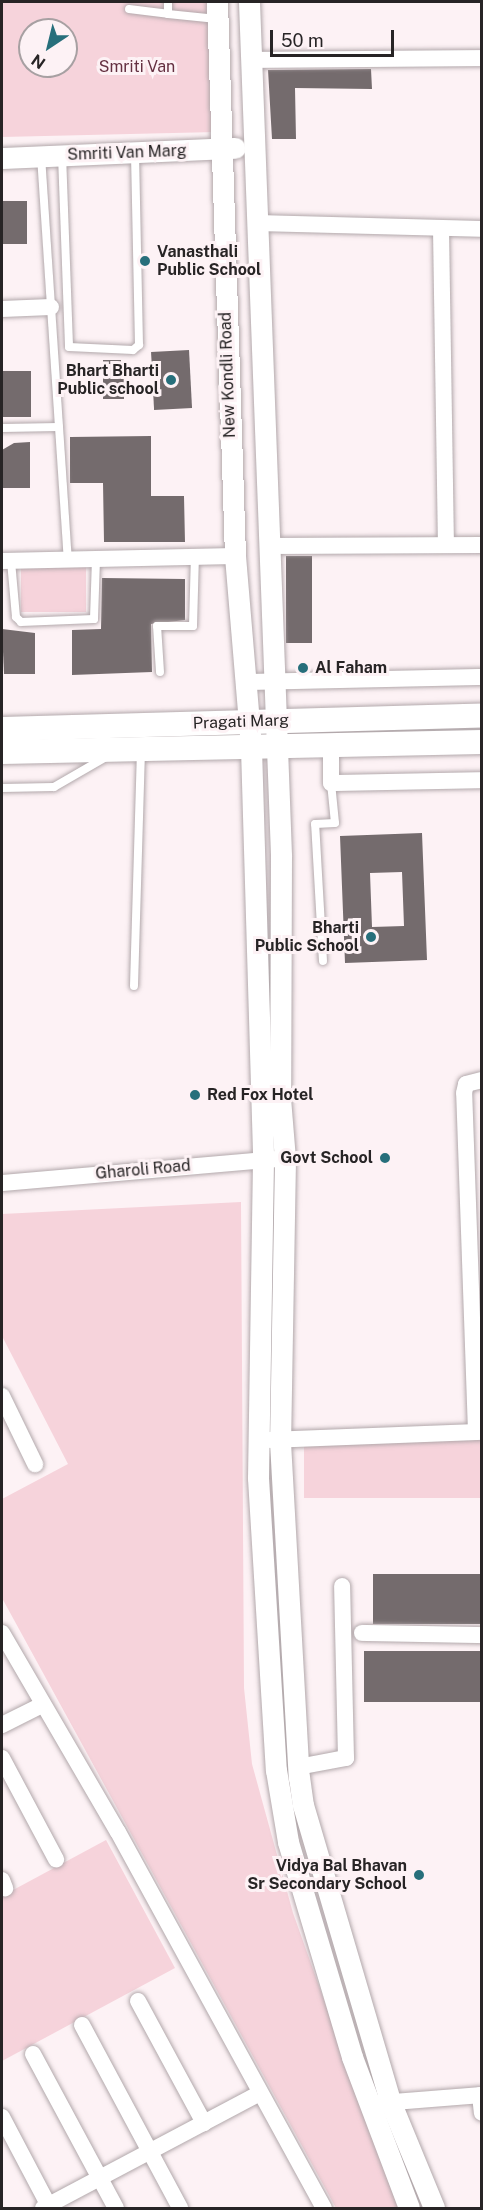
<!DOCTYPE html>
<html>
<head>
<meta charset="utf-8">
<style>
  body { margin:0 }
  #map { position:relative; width:483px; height:2210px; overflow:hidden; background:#fdf2f5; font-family:"Public Sans",sans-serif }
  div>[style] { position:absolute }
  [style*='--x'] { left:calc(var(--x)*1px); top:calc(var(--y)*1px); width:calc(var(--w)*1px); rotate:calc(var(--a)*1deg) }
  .green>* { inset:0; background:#f6d3db; transform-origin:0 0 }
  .building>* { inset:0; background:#746b6d; transform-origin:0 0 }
  .roads { filter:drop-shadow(0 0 2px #b2a8ab) drop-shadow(0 0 2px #b2a8ab) }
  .service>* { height:8px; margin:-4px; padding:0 4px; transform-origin:4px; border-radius:4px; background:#fff }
  .minor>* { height:16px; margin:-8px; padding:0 8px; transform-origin:8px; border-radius:8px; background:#fff }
  .tertiary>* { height:21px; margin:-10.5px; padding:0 10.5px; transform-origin:10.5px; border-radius:10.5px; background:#fff }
  .secondary>* { height:24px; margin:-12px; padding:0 12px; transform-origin:12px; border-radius:12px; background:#fff }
  .dots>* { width:16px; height:16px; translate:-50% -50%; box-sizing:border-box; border:3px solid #fdf2f5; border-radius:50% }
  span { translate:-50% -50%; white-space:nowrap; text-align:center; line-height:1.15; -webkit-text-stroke:6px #fdf2f5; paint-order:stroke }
  .park-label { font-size:16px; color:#643041 }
  .street-label { font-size:16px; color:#272425 }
  .poi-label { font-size:16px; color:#272425; font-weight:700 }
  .left { translate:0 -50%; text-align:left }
  .right { translate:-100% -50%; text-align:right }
  .frame { position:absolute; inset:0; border:3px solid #272425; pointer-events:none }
  .north { position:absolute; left:18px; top:18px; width:60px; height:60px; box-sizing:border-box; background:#fdf2f5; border:2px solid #a7a0a2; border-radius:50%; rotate:215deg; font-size:16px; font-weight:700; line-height:24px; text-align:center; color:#272425 }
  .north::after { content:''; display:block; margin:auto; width:21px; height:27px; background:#276f7b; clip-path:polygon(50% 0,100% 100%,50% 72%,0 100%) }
  .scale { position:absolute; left:270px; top:30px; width:124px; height:27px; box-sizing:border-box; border:3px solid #272425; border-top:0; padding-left:8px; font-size:18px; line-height:21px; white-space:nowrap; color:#272425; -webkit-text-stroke:4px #fdf2f5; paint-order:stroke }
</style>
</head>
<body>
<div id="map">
  <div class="green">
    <div style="clip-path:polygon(evenodd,2px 2px,207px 2px,216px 132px,2px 137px,2px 2px,30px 30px,66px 30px,66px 66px,30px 66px,30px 30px)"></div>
    <div style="left:86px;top:559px;width:53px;height:65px;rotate:90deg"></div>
    <div style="clip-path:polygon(241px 1202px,244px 1688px,252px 1764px,293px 1913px,398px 2208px,336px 2208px,2px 1598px,2px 1499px,68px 1464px,2px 1336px,2px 1214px)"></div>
    <div style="left:481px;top:1440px;width:58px;height:177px;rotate:90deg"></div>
    <div style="clip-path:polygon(106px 1840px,175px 1968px,2px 2061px,2px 1896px)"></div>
  </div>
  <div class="building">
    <div style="clip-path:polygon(371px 69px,372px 89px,295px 88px,296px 139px,272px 139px,268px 70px)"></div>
    <div style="left:2px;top:201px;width:25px;height:43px"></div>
    <div style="left:189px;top:350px;width:58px;height:38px;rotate:87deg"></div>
    <div style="left:124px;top:360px;width:39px;height:21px;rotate:90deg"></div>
    <div style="left:2px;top:371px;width:29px;height:46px"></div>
    <div style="clip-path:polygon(151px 436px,151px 496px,184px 496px,185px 542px,104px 542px,103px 483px,70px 483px,70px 437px)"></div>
    <div style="clip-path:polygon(30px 442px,30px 488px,2px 488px,2px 450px,14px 443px)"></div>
    <div style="left:286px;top:556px;width:26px;height:87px"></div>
    <div style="clip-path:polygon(102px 578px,185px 579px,185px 620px,151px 624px,152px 672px,72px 675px,72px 630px,101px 629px)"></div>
    <div style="clip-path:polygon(2px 629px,35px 633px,35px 674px,4px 674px)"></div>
    <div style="clip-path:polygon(evenodd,422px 833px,427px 960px,345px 963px,340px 836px,422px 833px,402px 872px,404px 926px,372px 927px,370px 873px,402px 872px)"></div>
    <div style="left:482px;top:1574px;width:50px;height:109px;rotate:90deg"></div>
    <div style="left:482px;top:1651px;width:51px;height:118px;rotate:90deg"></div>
  </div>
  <div class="roads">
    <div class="service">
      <div style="--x:168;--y:2;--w:12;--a:90"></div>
      <div style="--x:168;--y:14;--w:49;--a:5.8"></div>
      <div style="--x:129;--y:9;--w:39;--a:7"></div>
      <div style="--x:62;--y:155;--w:192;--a:87.9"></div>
      <div style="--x:69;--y:347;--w:64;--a:2.7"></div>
      <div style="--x:133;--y:350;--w:8;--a:-40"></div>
      <div style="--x:139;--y:345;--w:192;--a:-91.2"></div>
      <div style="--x:41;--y:156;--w:404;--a:86.2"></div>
      <div style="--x:2;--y:428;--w:57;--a:-1"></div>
      <div style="--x:11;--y:561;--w:56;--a:84.9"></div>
      <div style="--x:16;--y:617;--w:7;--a:45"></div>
      <div style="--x:21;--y:622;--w:73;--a:-2.4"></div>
      <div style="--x:94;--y:619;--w:60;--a:-88.1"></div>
      <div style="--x:160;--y:672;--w:46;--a:-93.7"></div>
      <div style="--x:157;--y:626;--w:36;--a:0"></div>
      <div style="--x:193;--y:626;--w:70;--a:-88.4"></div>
      <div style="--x:2;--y:788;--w:52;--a:-1.1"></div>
      <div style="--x:54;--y:787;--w:60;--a:-30"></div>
      <div style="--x:323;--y:961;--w:137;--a:-93.3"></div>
      <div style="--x:315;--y:824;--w:20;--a:-3"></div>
      <div style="--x:335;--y:823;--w:40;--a:-95.7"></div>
      <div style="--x:134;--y:986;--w:234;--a:-88.3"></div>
    </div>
    <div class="minor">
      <div style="--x:250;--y:60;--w:232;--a:-0.5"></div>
      <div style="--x:256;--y:223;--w:226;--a:1.5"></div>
      <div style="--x:441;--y:229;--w:316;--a:89.1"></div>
      <div style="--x:2;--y:309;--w:49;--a:-2.3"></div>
      <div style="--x:268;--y:546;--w:214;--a:-0.3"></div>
      <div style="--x:2;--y:561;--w:233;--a:-1.2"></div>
      <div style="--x:245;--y:682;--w:237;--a:-1.2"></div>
      <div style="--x:331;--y:745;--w:38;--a:90"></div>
      <div style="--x:331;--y:783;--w:151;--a:-1.1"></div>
      <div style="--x:2;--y:1183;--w:274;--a:-5"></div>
      <div style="--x:2;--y:1396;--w:76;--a:64.1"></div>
      <div style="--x:476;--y:1432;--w:339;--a:-92"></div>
      <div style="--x:464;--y:1093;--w:9;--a:-77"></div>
      <div style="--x:466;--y:1084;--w:16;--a:-14"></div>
      <div style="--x:270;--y:1440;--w:212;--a:-2.2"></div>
      <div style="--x:2;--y:1633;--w:230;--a:59.8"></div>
      <div style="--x:118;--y:1832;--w:429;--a:61.3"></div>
      <div style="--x:362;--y:1633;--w:120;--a:1"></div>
      <div style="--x:2;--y:1725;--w:45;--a:-26.6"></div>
      <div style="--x:2;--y:1758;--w:115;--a:61.9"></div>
      <div style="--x:298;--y:1767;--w:49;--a:-10.6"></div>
      <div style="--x:346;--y:1758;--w:172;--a:-91.3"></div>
      <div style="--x:2;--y:1880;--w:9;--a:69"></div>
      <div style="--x:138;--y:2001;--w:139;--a:61.6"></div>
      <div style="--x:82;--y:2025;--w:208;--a:61.8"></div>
      <div style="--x:33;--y:2054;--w:175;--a:61.7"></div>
      <div style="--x:480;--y:2095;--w:18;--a:84"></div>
      <div style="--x:381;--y:2103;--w:101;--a:-4.5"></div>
      <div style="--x:2;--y:2117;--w:103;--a:62.2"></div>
      <div style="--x:43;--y:2208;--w:243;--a:-27.9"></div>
    </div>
    <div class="tertiary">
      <div style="--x:217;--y:2;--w:554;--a:88.14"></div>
      <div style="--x:235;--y:556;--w:193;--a:85.2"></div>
      <div style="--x:251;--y:748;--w:412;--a:88.3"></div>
      <div style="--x:263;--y:1160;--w:318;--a:90.9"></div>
      <div style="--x:258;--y:1478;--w:293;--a:86.5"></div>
      <div style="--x:276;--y:1770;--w:73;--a:80.5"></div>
      <div style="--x:288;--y:1842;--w:224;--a:73.4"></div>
      <div style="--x:352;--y:2057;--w:161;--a:69.3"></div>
      <div style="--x:249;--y:2;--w:855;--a:87.85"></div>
      <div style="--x:281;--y:856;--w:242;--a:90.2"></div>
      <div style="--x:280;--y:1098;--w:61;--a:85.3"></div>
      <div style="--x:285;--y:1159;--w:283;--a:91"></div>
      <div style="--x:280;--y:1442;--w:336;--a:86.8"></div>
      <div style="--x:299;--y:1777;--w:28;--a:82"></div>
      <div style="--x:303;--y:1805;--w:309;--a:73.6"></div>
      <div style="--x:390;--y:2101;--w:116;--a:67.6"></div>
      <div style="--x:2;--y:158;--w:233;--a:-2.5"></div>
    </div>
    <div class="secondary">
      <div style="--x:2;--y:729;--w:480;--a:-1.6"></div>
      <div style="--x:2;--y:752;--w:480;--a:-1.2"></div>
    </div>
  </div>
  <div class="dots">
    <div style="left:145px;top:261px;background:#276f7b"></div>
    <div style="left:171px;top:380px;background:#276f7b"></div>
    <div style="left:303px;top:668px;background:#276f7b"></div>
    <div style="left:371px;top:937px;background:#276f7b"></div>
    <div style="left:195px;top:1095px;background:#276f7b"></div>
    <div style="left:385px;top:1158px;background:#276f7b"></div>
    <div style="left:419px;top:1875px;background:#276f7b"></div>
  </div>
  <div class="park-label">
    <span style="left:137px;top:67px">Smriti Van</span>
  </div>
  <div class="street-label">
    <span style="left:127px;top:153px;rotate:-2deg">Smriti Van Marg</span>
    <span style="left:228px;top:375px;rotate:-92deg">New Kondli Road</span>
    <span style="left:241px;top:722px;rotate:-2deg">Pragati Marg</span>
    <span style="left:143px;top:1170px;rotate:-5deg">Gharoli Road</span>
  </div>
  <div class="poi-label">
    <span class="left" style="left:157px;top:261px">Vanasthali<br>Public School</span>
    <span class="right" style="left:159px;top:380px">Bhart Bharti<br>Public school</span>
    <span class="left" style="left:315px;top:668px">Al Faham</span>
    <span class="right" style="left:359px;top:937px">Bharti<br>Public School</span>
    <span class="left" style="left:207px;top:1095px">Red Fox Hotel</span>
    <span class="right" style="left:373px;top:1158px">Govt School</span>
    <span class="right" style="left:407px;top:1875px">Vidya Bal Bhavan<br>Sr Secondary School</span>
  </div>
  <div class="frame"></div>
  <div class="north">N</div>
  <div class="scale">50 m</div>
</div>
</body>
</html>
